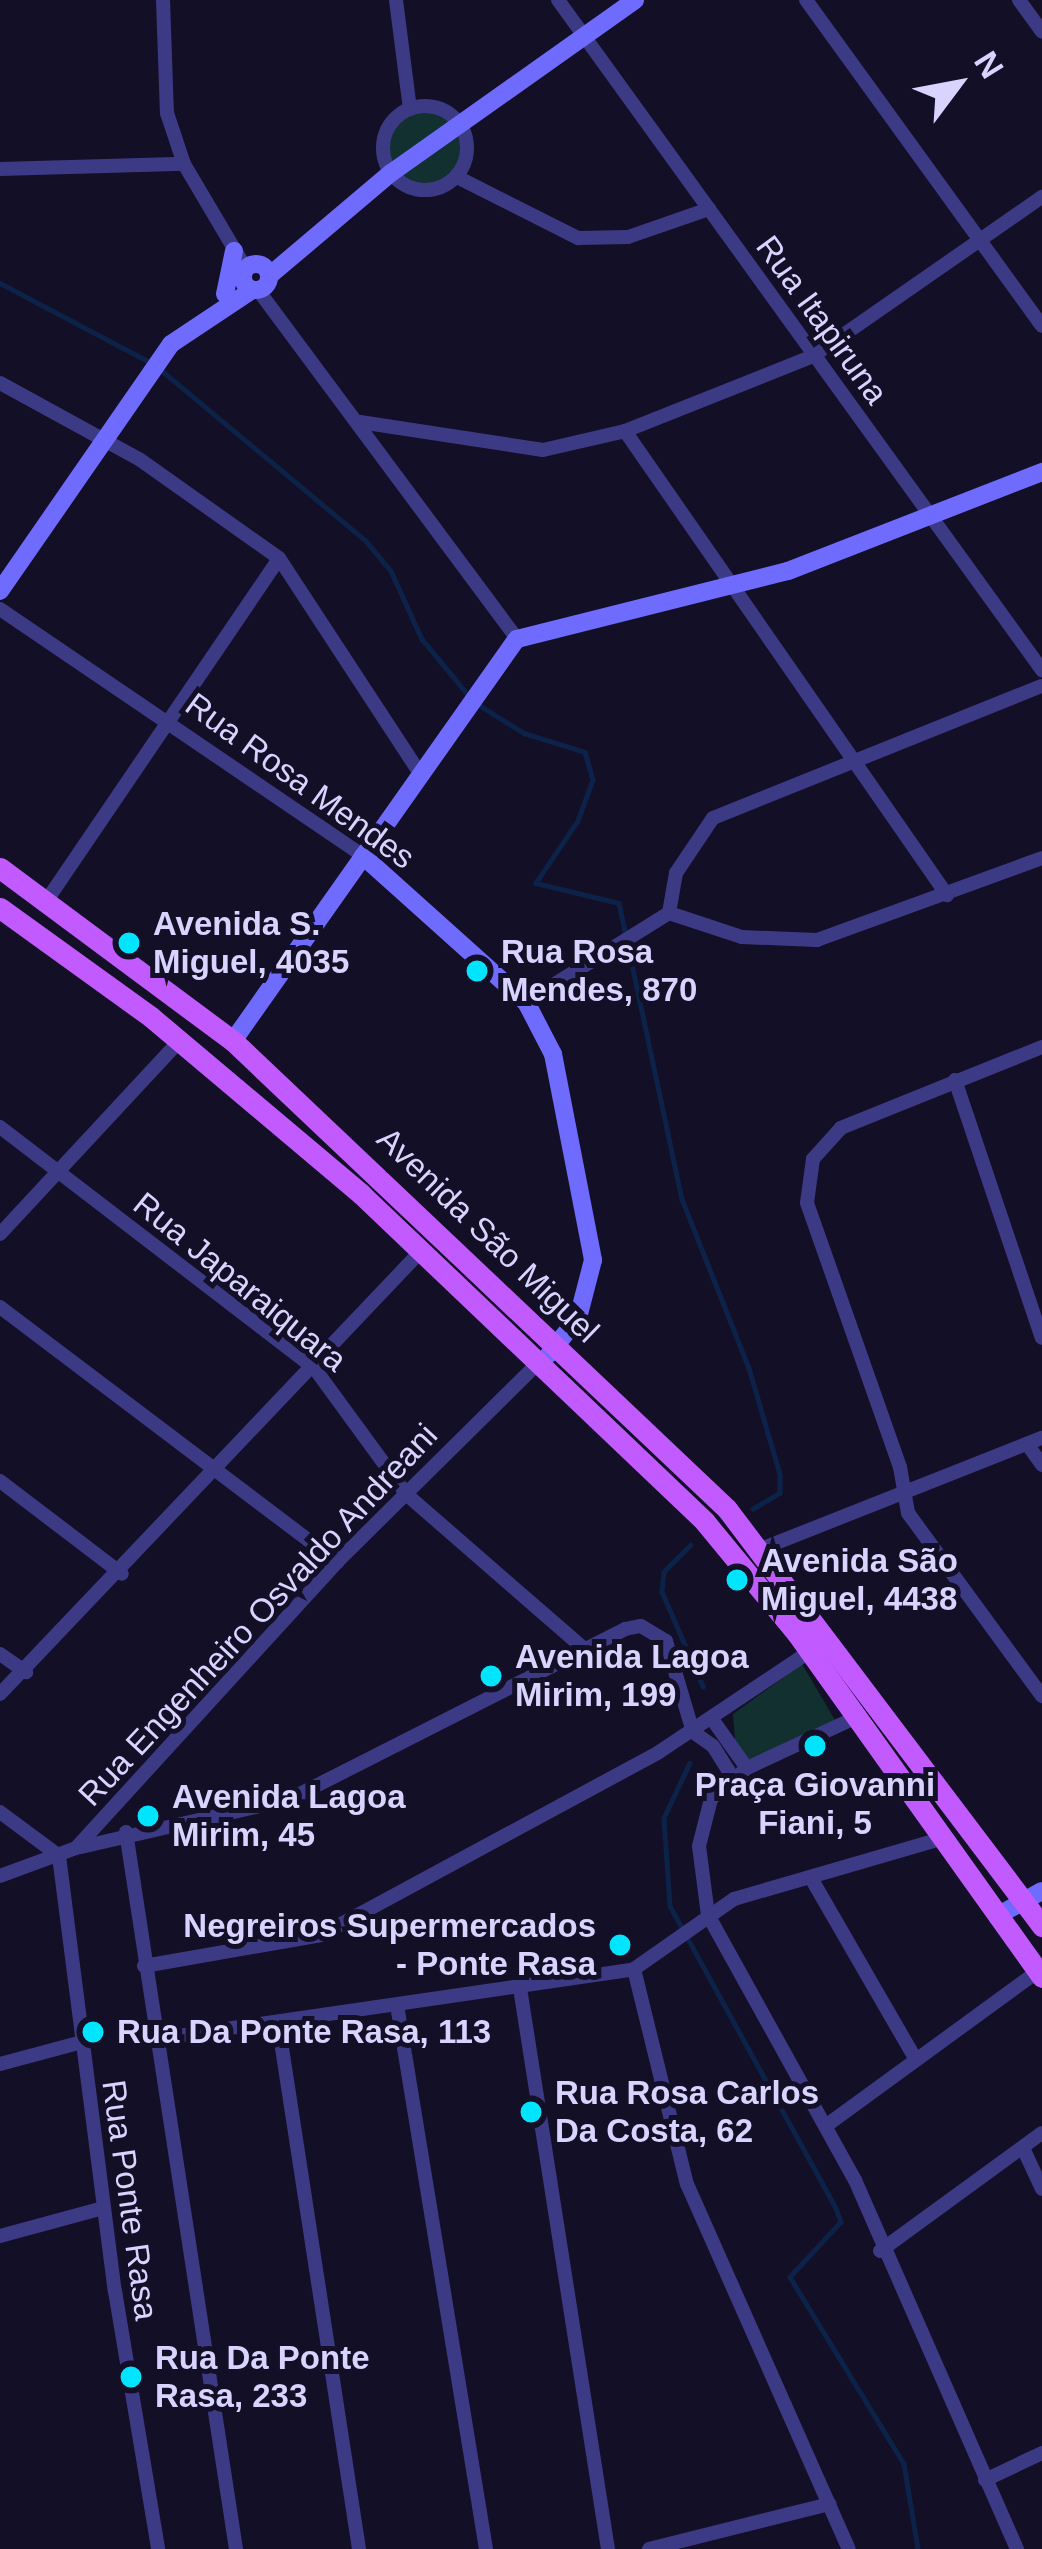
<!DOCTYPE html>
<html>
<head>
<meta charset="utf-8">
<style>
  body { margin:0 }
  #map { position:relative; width:1042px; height:2549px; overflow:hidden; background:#130f26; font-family:Arial,sans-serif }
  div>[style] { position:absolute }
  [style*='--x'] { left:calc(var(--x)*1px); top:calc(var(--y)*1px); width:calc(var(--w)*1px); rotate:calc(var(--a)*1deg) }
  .green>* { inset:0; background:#12302f }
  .round { border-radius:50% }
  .stream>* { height:4.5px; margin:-2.25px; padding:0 2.25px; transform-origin:2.25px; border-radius:2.25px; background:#0c2248 }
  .street>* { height:14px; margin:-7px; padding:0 7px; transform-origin:7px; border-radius:7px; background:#3d3a85 }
  .street>.ring { margin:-7px; padding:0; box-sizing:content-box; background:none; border:14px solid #3d3a85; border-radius:50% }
  .secondary>* { height:18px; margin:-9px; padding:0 9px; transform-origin:9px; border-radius:9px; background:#6f6bff }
  .secondary>.ring { margin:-9px; padding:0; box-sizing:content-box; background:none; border:18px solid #6f6bff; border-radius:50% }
  .primary>* { height:21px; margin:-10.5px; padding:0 10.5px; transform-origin:10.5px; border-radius:10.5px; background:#c25bff }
  .dots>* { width:33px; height:33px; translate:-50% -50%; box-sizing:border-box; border:6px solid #130f26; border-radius:50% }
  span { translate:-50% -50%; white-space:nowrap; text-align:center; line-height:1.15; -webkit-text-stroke:10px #130f26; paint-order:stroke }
  .street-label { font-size:33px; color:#d9d4ff }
  .poi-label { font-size:33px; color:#d9d4ff; font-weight:700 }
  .left { translate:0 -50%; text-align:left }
  .right { translate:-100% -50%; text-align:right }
  .north { position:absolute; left:898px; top:24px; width:120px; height:120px; -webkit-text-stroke:9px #130f26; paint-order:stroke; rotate:58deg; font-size:33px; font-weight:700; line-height:48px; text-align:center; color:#d9d4ff }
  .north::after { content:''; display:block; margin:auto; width:42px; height:54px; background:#d9d4ff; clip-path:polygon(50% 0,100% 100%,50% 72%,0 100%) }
</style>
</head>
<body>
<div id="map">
  <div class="green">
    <div class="round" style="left:387px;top:109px;width:78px;height:78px"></div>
    <div style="clip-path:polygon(802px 1664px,835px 1720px,750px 1760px,735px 1741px,733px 1714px)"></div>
  </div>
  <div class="stream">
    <div style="--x:0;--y:283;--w:172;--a:27.8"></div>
    <div style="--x:161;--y:370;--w:267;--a:39.8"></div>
    <div style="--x:366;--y:541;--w:39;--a:50"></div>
    <div style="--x:391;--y:571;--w:75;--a:65.5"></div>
    <div style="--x:422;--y:639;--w:75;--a:50.4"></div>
    <div style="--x:479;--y:705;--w:53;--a:31.9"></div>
    <div style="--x:524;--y:733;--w:64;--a:17.3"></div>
    <div style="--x:585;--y:752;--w:29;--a:74"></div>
    <div style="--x:593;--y:780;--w:44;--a:110.1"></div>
    <div style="--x:578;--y:821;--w:75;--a:124.1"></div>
    <div style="--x:536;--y:883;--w:85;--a:13.5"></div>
    <div style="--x:619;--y:903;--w:303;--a:78"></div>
    <div style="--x:682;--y:1199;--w:182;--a:68.4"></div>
    <div style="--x:749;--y:1368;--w:110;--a:73.7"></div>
    <div style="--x:780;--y:1474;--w:19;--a:90"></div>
    <div style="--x:780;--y:1493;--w:31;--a:149"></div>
    <div style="--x:691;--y:1545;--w:38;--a:135"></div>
    <div style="--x:664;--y:1572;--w:20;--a:96"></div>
    <div style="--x:662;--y:1592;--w:103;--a:66.4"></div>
    <div style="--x:690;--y:1763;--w:61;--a:115.3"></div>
    <div style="--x:664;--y:1818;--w:88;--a:86.1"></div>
    <div style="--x:670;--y:1906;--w:342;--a:61.2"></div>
    <div style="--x:835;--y:2206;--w:17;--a:69"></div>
    <div style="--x:841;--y:2222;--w:75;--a:132.8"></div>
    <div style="--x:790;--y:2277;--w:219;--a:58.6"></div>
    <div style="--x:904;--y:2464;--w:86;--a:80.6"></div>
  </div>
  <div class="street">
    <div style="--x:163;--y:0;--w:113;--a:88"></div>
    <div style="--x:167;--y:113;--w:54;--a:71.6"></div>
    <div style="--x:184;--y:164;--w:122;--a:59.4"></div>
    <div style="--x:396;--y:0;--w:110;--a:82.7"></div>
    <div style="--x:558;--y:0;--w:827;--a:54.16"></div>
    <div style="--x:806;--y:0;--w:402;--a:54.1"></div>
    <div style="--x:1019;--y:0;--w:39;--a:54"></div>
    <div class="ring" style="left:383px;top:106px;width:70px;height:70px"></div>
    <div style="--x:0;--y:169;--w:184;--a:-1.6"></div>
    <div style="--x:457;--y:177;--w:136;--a:26.8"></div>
    <div style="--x:578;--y:238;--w:50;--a:-1.1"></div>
    <div style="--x:628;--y:237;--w:86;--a:-19.1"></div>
    <div style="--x:258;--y:290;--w:435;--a:53.4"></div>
    <div style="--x:0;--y:383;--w:158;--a:28.7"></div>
    <div style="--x:139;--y:459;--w:171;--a:35.3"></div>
    <div style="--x:279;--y:558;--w:256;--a:56.8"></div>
    <div style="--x:360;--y:422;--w:185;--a:8.7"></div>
    <div style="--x:543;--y:450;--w:84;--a:-13"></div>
    <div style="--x:625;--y:431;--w:202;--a:-21.7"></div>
    <div style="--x:813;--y:356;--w:279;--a:-34.8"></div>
    <div style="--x:625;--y:431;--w:565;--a:55.24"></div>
    <div style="--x:0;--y:609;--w:439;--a:34.2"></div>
    <div style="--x:47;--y:900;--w:413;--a:-55.8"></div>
    <div style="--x:669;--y:913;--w:77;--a:18.2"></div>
    <div style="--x:742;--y:937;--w:75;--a:2.3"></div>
    <div style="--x:817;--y:940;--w:239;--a:-20"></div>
    <div style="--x:526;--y:1002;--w:168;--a:-31.9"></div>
    <div style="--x:669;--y:913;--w:41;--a:-80.1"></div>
    <div style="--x:676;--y:873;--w:66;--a:-56.1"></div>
    <div style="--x:713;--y:818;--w:354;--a:-21.9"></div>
    <div style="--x:1042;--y:1047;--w:217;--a:158.1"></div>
    <div style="--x:841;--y:1128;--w:42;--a:132.1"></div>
    <div style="--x:813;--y:1159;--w:44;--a:97.8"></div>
    <div style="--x:807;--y:1203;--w:280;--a:70.6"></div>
    <div style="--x:900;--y:1467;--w:47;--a:80.1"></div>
    <div style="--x:908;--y:1513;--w:227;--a:53.8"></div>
    <div style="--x:955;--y:1080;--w:272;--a:71.4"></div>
    <div style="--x:0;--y:1127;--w:397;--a:37.5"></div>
    <div style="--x:315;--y:1369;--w:155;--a:53.9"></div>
    <div style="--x:406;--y:1494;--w:233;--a:41"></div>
    <div style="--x:0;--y:1234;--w:265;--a:-47.1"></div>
    <div style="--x:0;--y:1307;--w:423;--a:37.1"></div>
    <div style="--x:1027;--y:1444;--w:26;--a:54"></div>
    <div style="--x:0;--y:1481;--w:153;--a:37.3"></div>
    <div style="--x:761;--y:1549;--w:302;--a:-21.6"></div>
    <div style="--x:0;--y:1654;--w:32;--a:35"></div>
    <div style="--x:0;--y:1694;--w:611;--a:-46.46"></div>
    <div style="--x:859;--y:1716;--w:123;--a:155.1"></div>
    <div style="--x:747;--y:1768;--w:48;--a:139.3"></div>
    <div style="--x:711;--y:1799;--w:49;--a:104.3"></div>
    <div style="--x:699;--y:1846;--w:70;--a:82.6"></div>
    <div style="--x:708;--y:1915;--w:303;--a:61"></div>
    <div style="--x:855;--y:2180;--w:403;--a:66.3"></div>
    <div style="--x:712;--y:1719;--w:60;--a:54.5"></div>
    <div style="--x:693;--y:1732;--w:24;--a:35"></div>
    <div style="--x:713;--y:1746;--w:36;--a:58"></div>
    <div style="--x:0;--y:1812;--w:74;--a:36.7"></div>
    <div style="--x:59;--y:1856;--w:439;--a:82.7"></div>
    <div style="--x:115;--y:2291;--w:262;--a:80.5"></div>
    <div style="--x:126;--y:1832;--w:725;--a:81.28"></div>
    <div style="--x:81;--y:1847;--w:214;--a:-12.9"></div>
    <div style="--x:290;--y:1799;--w:376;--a:-26.9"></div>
    <div style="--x:625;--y:1629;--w:16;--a:-11"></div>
    <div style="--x:641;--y:1626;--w:29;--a:31"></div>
    <div style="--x:666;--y:1641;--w:95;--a:73.5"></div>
    <div style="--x:0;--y:1876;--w:81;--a:-20.2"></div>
    <div style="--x:76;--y:1848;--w:387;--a:-47.6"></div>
    <div style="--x:337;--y:1562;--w:283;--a:-44.7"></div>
    <div style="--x:811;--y:1878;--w:210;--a:60"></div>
    <div style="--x:144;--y:1966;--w:180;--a:-9.9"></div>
    <div style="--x:321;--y:1935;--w:384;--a:-28.4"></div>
    <div style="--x:659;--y:1752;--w:180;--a:-33.7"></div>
    <div style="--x:634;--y:1969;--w:221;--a:76.2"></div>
    <div style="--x:687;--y:2184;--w:399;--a:66.1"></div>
    <div style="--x:520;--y:1988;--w:568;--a:81.09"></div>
    <div style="--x:397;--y:2005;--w:551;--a:80.71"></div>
    <div style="--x:278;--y:2022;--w:533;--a:81.26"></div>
    <div style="--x:157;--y:2039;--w:482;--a:-8.3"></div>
    <div style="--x:634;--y:1969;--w:122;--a:-35"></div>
    <div style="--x:734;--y:1899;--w:215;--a:-16.2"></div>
    <div style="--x:0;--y:2064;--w:85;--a:-15"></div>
    <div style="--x:827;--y:2125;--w:261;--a:-36.1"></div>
    <div style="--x:1023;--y:2148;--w:45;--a:65.1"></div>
    <div style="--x:0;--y:2236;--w:107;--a:-15.2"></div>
    <div style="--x:880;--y:2251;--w:200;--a:-36.1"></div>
    <div style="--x:985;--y:2480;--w:63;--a:-25.3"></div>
    <div style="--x:649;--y:2549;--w:186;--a:-14"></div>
  </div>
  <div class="secondary">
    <div class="ring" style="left:243px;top:264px;width:8px;height:8px"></div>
    <div style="--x:269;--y:276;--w:160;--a:-40.2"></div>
    <div style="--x:391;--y:173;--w:299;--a:-35.3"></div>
    <div style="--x:225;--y:294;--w:44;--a:-78.2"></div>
    <div style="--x:0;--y:591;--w:300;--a:-55.3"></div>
    <div style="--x:171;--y:344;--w:97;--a:-33.7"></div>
    <div style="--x:363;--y:856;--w:219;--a:41.9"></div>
    <div style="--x:526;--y:1002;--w:59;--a:62.6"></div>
    <div style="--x:553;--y:1054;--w:210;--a:79"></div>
    <div style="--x:593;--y:1260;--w:60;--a:104.5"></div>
    <div style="--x:578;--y:1318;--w:46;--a:128.9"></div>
    <div style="--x:233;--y:1041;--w:492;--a:-54.8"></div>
    <div style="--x:517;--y:639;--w:279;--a:-14.1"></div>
    <div style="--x:788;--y:571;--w:273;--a:-21.3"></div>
    <div style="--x:997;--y:1916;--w:51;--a:-29.1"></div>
  </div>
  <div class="primary">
    <div style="--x:0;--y:868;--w:290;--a:36.6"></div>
    <div style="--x:233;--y:1041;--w:680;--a:43.45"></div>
    <div style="--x:727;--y:1509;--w:523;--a:52.93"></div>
    <div style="--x:0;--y:908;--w:186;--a:35.8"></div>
    <div style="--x:151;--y:1017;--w:275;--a:40.1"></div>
    <div style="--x:361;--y:1194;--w:475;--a:43.6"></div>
    <div style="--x:705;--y:1522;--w:146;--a:50.5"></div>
    <div style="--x:798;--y:1635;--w:420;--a:54.5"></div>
  </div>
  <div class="dots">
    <div style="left:129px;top:943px;background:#00e5ff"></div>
    <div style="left:477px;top:971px;background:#00e5ff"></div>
    <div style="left:737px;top:1580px;background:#00e5ff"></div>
    <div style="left:491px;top:1676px;background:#00e5ff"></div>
    <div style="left:815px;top:1746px;background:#00e5ff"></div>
    <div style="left:148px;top:1816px;background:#00e5ff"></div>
    <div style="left:620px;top:1945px;background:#00e5ff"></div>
    <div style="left:93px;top:2032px;background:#00e5ff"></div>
    <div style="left:531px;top:2112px;background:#00e5ff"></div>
    <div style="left:131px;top:2377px;background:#00e5ff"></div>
  </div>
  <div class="street-label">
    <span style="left:822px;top:320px;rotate:54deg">Rua Itapiruna</span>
    <span style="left:300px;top:781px;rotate:36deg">Rua Rosa Mendes</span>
    <span style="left:488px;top:1235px;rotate:44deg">Avenida São Miguel</span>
    <span style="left:240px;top:1282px;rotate:39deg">Rua Japaraiquara</span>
    <span style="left:258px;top:1615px;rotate:-47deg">Rua Engenheiro Osvaldo Andreani</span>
    <span style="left:130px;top:2200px;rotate:82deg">Rua Ponte Rasa</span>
  </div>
  <div class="poi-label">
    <span class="left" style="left:153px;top:943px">Avenida S.<br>Miguel, 4035</span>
    <span class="left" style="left:501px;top:971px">Rua Rosa<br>Mendes, 870</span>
    <span class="left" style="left:761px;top:1580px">Avenida São<br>Miguel, 4438</span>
    <span class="left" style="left:515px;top:1676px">Avenida Lagoa<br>Mirim, 199</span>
    <span style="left:815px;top:1804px">Praça Giovanni<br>Fiani, 5</span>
    <span class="left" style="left:172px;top:1816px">Avenida Lagoa<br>Mirim, 45</span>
    <span class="right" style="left:596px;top:1945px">Negreiros Supermercados<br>- Ponte Rasa</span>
    <span class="left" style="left:117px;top:2032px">Rua Da Ponte Rasa, 113</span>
    <span class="left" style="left:555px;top:2112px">Rua Rosa Carlos<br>Da Costa, 62</span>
    <span class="left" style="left:155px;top:2377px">Rua Da Ponte<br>Rasa, 233</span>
  </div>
  <div class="north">N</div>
</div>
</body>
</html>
